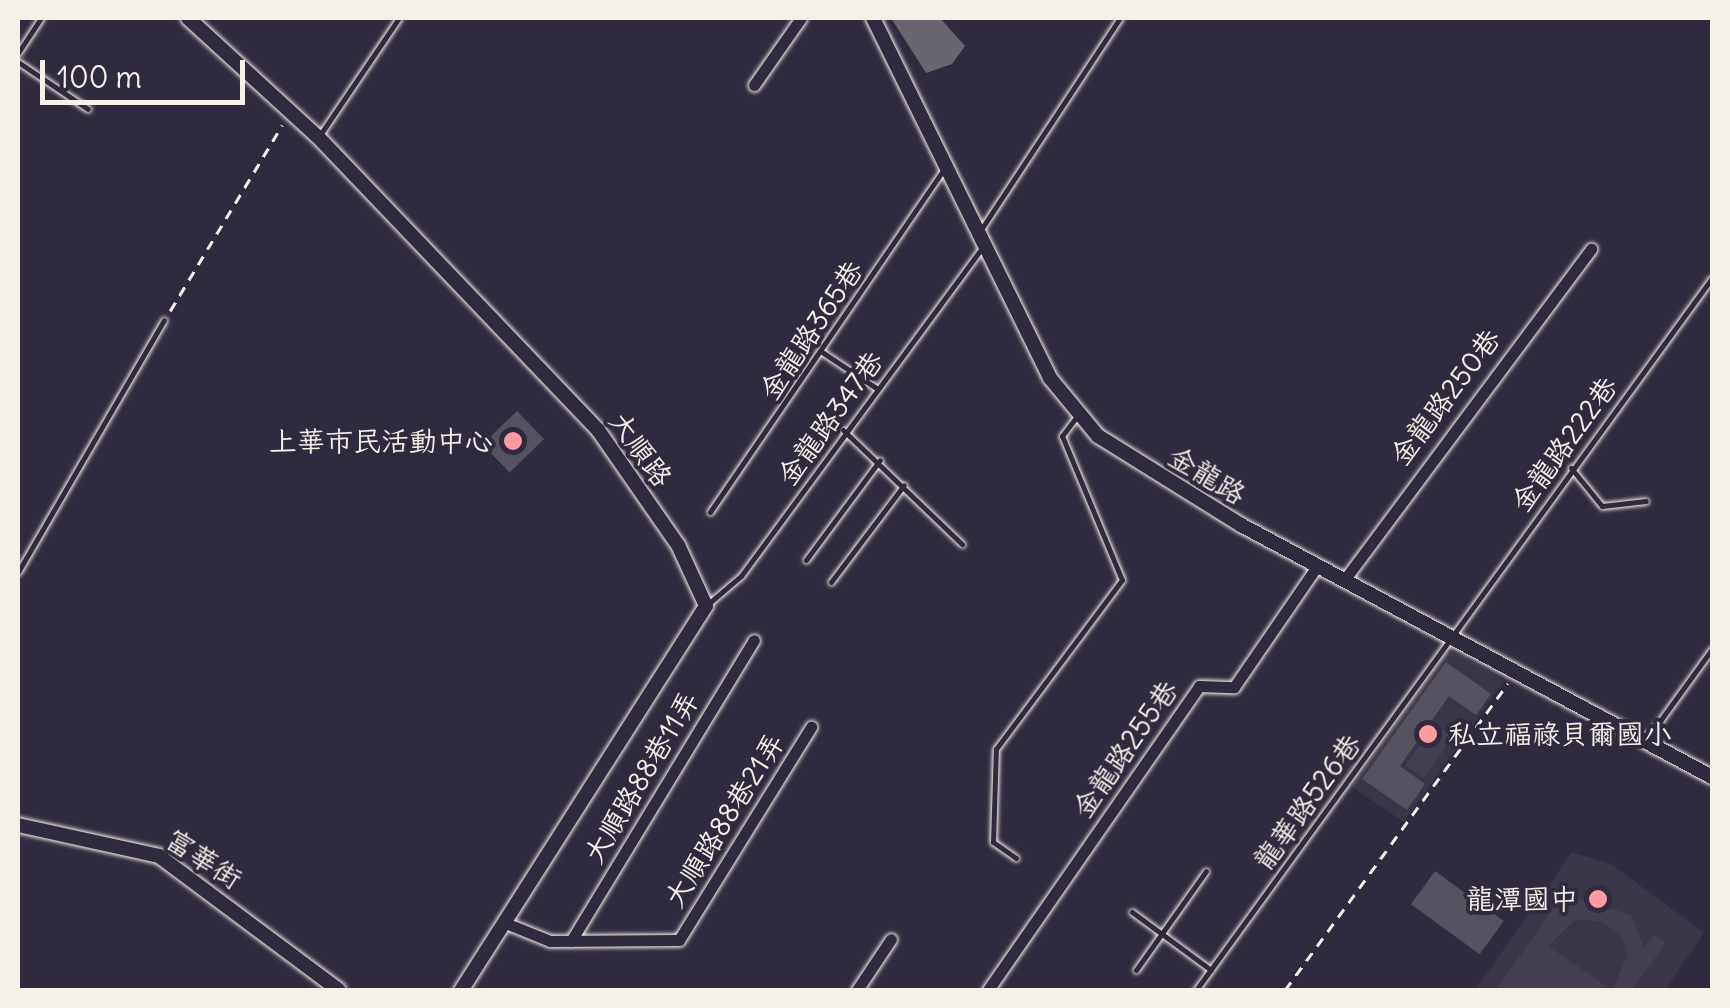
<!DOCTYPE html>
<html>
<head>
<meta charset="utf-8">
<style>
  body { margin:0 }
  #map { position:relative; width:1730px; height:1008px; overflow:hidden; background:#2f2a3d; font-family:Delius,"LXGW WenKai TC",sans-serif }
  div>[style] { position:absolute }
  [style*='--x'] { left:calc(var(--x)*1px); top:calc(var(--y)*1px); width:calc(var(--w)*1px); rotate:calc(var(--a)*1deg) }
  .built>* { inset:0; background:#3b3647 }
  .green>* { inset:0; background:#454050; transform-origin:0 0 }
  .water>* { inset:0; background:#6a6670 }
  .building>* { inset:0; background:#56525f; transform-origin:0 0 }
  .path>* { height:2.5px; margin-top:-1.25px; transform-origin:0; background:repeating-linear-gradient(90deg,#f4f1e8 0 10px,transparent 0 18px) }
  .roads { filter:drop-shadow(0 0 2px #f4f1e8) drop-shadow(0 0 2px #f4f1e8) }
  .service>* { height:5px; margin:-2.5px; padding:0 2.5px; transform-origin:2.5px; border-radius:2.5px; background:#2f2a3d }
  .minor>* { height:11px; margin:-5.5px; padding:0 5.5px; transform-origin:5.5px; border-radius:5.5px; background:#2f2a3d }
  .tertiary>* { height:14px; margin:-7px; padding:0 7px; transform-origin:7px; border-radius:7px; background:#2f2a3d }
  .dots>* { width:28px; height:28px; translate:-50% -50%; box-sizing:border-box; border:5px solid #2f2a3d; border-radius:50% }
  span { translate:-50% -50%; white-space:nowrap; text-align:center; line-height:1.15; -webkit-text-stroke:8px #2f2a3d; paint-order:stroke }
  .street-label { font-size:28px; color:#f4f1e8 }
  .poi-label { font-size:28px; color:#f4f1e8 }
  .right { translate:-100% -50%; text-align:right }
  .left { translate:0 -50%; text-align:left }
  .frame { position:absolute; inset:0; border:20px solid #f4f1e8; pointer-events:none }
  .scale { position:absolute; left:40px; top:60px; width:205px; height:45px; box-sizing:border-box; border:5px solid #f4f1e8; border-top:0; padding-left:12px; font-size:30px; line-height:35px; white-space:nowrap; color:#f4f1e8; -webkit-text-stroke:8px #2f2a3d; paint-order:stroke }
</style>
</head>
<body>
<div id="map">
  <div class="built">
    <div style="clip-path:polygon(1456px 652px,1504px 681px,1404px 822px,1352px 787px,1446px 653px)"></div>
    <div style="clip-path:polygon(1572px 852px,1611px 864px,1704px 933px,1665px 990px,1475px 990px)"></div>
  </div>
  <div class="green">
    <div style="left:1435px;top:725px;width:22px;height:50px;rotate:36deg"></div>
    <div style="clip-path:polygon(evenodd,1580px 899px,1631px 915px,1644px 947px,1654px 935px,1666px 943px,1632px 990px,1496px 990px,1552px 910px,1580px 899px,1575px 920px,1602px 921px,1623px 939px,1627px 957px,1612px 990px,1548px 946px,1575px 920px)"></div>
  </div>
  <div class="water">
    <div style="clip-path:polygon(891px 18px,940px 18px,965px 46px,952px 64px,926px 73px)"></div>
  </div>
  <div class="building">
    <div style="left:517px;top:411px;width:39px;height:48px;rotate:46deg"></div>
    <div style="clip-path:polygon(1446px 662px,1491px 694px,1476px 715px,1449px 696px,1400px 766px,1425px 784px,1407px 810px,1362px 779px)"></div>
    <div style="left:1435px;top:871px;width:85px;height:41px;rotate:36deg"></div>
  </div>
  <div class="path">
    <div style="--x:170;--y:311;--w:217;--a:-58.9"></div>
    <div style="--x:1285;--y:990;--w:379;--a:-54"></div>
  </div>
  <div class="roads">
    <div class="service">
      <div style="--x:18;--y:53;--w:42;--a:-56.7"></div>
      <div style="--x:18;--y:62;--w:84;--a:33.9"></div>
      <div style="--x:320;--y:135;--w:141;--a:-56"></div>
      <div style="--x:982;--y:228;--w:251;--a:-56.7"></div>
      <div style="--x:822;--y:352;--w:65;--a:33.7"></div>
      <div style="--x:843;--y:430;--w:165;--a:43.8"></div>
      <div style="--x:1571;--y:468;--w:49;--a:50.8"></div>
      <div style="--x:1602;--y:506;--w:44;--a:-6.5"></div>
      <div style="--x:710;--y:512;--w:415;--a:-55.7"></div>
      <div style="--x:806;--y:560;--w:124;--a:-53.5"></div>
      <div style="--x:18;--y:572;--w:291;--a:-59.9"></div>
      <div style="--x:831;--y:582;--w:121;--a:-53"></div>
      <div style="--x:708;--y:604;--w:43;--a:-40.3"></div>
      <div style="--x:741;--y:576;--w:406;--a:-53.7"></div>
      <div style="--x:1647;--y:739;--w:111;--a:-54.2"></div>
      <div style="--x:1016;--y:858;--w:28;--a:-145"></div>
      <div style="--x:993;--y:842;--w:93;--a:-88.2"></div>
      <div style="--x:996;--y:749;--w:211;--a:-53.3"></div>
      <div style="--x:1122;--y:580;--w:156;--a:-112.6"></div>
      <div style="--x:1062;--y:436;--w:26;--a:-53"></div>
      <div style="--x:1132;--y:912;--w:98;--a:36.3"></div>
      <div style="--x:1136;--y:970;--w:121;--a:-54.7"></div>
      <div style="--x:1196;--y:990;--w:879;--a:-54.07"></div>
    </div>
    <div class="minor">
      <div style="--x:754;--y:85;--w:82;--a:-55"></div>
      <div style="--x:1345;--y:579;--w:412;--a:-53.3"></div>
      <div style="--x:508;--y:924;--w:45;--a:22"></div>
      <div style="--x:550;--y:941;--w:129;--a:-0.4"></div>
      <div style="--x:679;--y:940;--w:251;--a:-58.2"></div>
      <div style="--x:571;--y:941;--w:352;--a:-58.7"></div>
      <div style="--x:857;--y:990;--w:61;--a:-56.3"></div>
      <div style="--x:988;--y:990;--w:370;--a:-55.2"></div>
      <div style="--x:1199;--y:686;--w:35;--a:2"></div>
      <div style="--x:1234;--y:687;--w:148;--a:-55.5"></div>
    </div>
    <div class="tertiary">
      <div style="--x:188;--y:18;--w:176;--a:42.5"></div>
      <div style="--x:318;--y:137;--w:405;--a:46.3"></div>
      <div style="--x:598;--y:430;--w:140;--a:55.2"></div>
      <div style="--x:678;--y:545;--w:67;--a:65.3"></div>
      <div style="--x:706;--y:606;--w:456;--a:122.5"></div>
      <div style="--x:873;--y:18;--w:401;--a:63.8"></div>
      <div style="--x:1050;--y:378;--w:75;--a:50.4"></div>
      <div style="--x:1098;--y:436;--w:168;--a:31.9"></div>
      <div style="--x:1241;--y:525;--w:534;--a:28.15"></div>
      <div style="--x:18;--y:825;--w:144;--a:12.4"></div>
      <div style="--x:159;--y:856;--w:224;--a:36.7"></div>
    </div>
  </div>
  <div class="dots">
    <div style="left:513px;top:441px;background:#ff9aa2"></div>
    <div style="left:1428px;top:734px;background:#ff9aa2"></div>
    <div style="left:1598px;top:899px;background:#ff9aa2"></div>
  </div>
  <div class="street-label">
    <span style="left:811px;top:330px;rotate:-56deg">金龍路365巷</span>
    <span style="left:1445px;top:397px;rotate:-53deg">金龍路250巷</span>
    <span style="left:830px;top:418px;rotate:-54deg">金龍路347巷</span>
    <span style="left:1564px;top:444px;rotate:-54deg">金龍路222巷</span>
    <span style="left:641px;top:449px;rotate:54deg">大順路</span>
    <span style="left:1207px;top:475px;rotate:31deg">金龍路</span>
    <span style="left:1125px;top:749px;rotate:-55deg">金龍路255巷</span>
    <span style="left:641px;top:777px;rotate:-59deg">大順路88巷11弄</span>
    <span style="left:1307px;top:802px;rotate:-54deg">龍華路526巷</span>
    <span style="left:724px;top:820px;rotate:-58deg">大順路88巷21弄</span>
    <span style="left:204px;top:859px;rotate:33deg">富華街</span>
  </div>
  <div class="poi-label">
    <span class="right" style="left:493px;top:441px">上華市民活動中心</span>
    <span class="left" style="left:1448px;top:734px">私立福祿貝爾國小</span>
    <span class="right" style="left:1578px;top:899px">龍潭國中</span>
  </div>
  <div class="frame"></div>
  <div class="scale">100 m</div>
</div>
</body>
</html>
